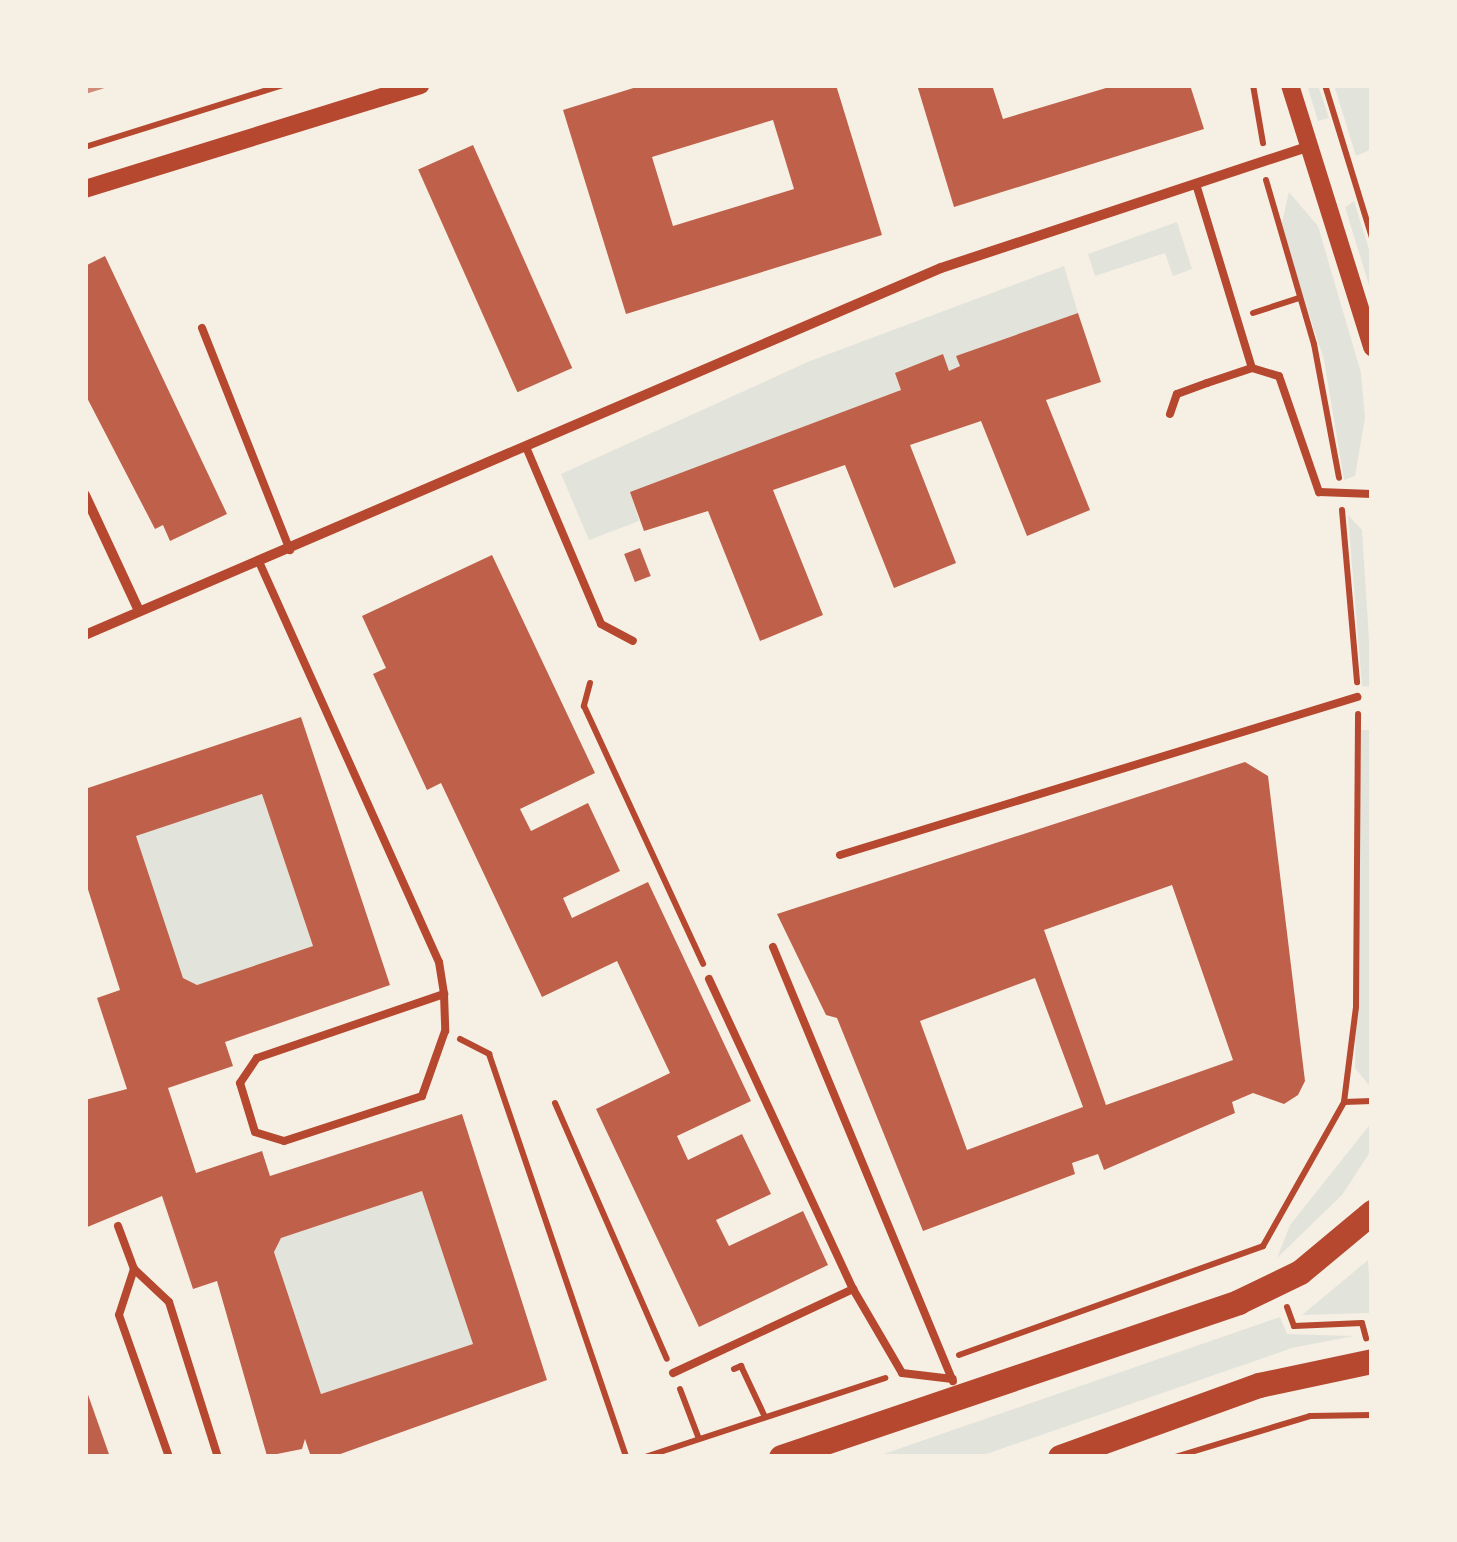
<!DOCTYPE html>
<html>
<head>
<meta charset="utf-8">
<style>
  body { margin:0 }
  #map { position:relative; width:1457px; height:1542px; overflow:hidden; background:#f6efe4; font-family:"Roboto Condensed",sans-serif }
  div>[style] { position:absolute }
  [style*='--x'] { left:calc(var(--x)*1px); top:calc(var(--y)*1px); width:calc(var(--w)*1px); rotate:calc(var(--a)*1deg) }
  .green>* { inset:0; background:#e2e4dc }
  .building>* { inset:0; background:#bf614a; transform-origin:0 0 }
  .path>* { height:6px; margin:-3px; padding:0 3px; transform-origin:3px; border-radius:3px; background:#b5482f }
  .service>* { height:8px; margin:-4px; padding:0 4px; transform-origin:4px; border-radius:4px; background:#b5482f }
  .minor>* { height:10px; margin:-5px; padding:0 5px; transform-origin:5px; border-radius:5px; background:#b5482f }
  .tertiary>* { height:18px; margin:-9px; padding:0 9px; transform-origin:9px; border-radius:9px; background:#b5482f }
  .primary>* { height:25px; margin:-12.5px; padding:0 12.5px; transform-origin:12.5px; border-radius:12.5px; background:#b5482f }
  .rail>* { height:8px; margin:-4px; padding:0 4px; transform-origin:4px; border-radius:4px; background:#cf8b77 }
  span { translate:-50% -50%; white-space:nowrap; text-align:center; line-height:1.15; -webkit-text-stroke:8px #f6efe4; paint-order:stroke }
  .frame { position:absolute; inset:0; border:88px solid #f6efe4; pointer-events:none }
</style>
</head>
<body>
<div id="map">
  <div class="green">
    <div style="clip-path:polygon(1307px 85px,1318px 85px,1329px 118px,1318px 121px)"></div>
    <div style="clip-path:polygon(1334px 85px,1372px 85px,1372px 149px,1356px 156px)"></div>
    <div style="clip-path:polygon(1289px 192px,1318px 226px,1361px 373px,1365px 418px,1355px 476px,1344px 480px,1324px 360px,1281px 227px)"></div>
    <div style="clip-path:polygon(1354px 201px,1372px 259px,1372px 295px,1345px 207px)"></div>
    <div style="clip-path:polygon(1177px 222px,1192px 269px,1173px 276px,1165px 253px,1095px 276px,1088px 254px)"></div>
    <div style="clip-path:polygon(1064px 266px,1078px 313px,957px 356px,960px 366px,949px 371px,943px 355px,895px 373px,901px 390px,631px 492px,639px 521px,589px 540px,561px 474px,810px 361px)"></div>
    <div style="clip-path:polygon(1348px 515px,1362px 530px,1372px 687px,1362px 686px)"></div>
    <div style="clip-path:polygon(1361px 730px,1372px 730px,1372px 1089px,1355px 1068px)"></div>
    <div style="clip-path:polygon(262px 794px,313px 946px,197px 985px,183px 978px,136px 836px)"></div>
    <div style="clip-path:polygon(1372px 1122px,1372px 1149px,1342px 1195px,1277px 1258px,1290px 1225px)"></div>
    <div style="clip-path:polygon(422px 1191px,473px 1344px,321px 1394px,274px 1252px,281px 1238px)"></div>
    <div style="clip-path:polygon(1368px 1260px,1372px 1322px,1369px 1313px,1302px 1315px)"></div>
    <div style="clip-path:polygon(1280px 1317px,1287px 1334px,1354px 1336px,1292px 1348px,978px 1457px,875px 1457px)"></div>
  </div>
  <div class="building">
    <div style="clip-path:polygon(evenodd,643px 85px,836px 85px,882px 235px,626px 314px,563px 110px,643px 85px,773px 120px,794px 189px,673px 226px,652px 157px,773px 120px)"></div>
    <div style="clip-path:polygon(917px 85px,992px 85px,1003px 119px,1116px 85px,1190px 85px,1204px 129px,954px 207px)"></div>
    <div style="left:473px;top:145px;width:244px;height:60px;rotate:66deg"></div>
    <div style="clip-path:polygon(105px 256px,227px 514px,170px 541px,163px 525px,155px 529px,85px 394px,85px 266px)"></div>
    <div style="clip-path:polygon(1078px 313px,1101px 382px,1046px 400px,1090px 510px,1027px 536px,981px 421px,910px 445px,956px 563px,894px 588px,845px 465px,773px 490px,823px 615px,760px 641px,708px 511px,644px 531px,630px 492px,901px 390px,895px 373px,943px 354px,949px 371px,960px 366px,956px 356px)"></div>
    <div style="left:640px;top:548px;width:30px;height:17px;rotate:69deg"></div>
    <div style="clip-path:polygon(492px 555px,595px 773px,520px 809px,531px 831px,588px 803px,620px 871px,563px 898px,572px 918px,648px 882px,751px 1101px,677px 1136px,688px 1160px,742px 1134px,771px 1194px,716px 1220px,729px 1246px,803px 1211px,828px 1265px,699px 1327px,596px 1109px,670px 1073px,617px 961px,542px 997px,441px 783px,427px 790px,373px 674px,386px 668px,362px 616px)"></div>
    <div style="clip-path:polygon(evenodd,301px 717px,390px 985px,225px 1042px,233px 1066px,168px 1088px,196px 1173px,262px 1151px,270px 1176px,462px 1114px,547px 1380px,332px 1457px,311px 1457px,305px 1439px,302px 1449px,267px 1456px,217px 1281px,193px 1289px,162px 1196px,85px 1228px,85px 1100px,127px 1089px,97px 998px,120px 990px,85px 880px,85px 789px,301px 717px,262px 794px,313px 946px,197px 985px,183px 978px,136px 836px,262px 794px,301px 717px,422px 1191px,473px 1344px,321px 1394px,274px 1252px,281px 1238px,422px 1191px)"></div>
    <div style="clip-path:polygon(evenodd,1245px 762px,1268px 776px,1305px 1081px,1298px 1095px,1284px 1104px,1253px 1093px,1232px 1102px,1235px 1113px,1104px 1170px,1098px 1154px,1072px 1163px,1075px 1174px,923px 1231px,837px 1018px,826px 1015px,777px 914px,1245px 762px,1172px 885px,1233px 1060px,1106px 1105px,1044px 930px,1172px 885px,1245px 762px,1035px 978px,1083px 1107px,967px 1150px,920px 1021px,1035px 978px)"></div>
    <div style="clip-path:polygon(85px 1389px,86px 1389px,110px 1457px,85px 1457px)"></div>
  </div>
  <div class="path">
    <div style="--x:1253;--y:85;--w:59;--a:80.2"></div>
    <div style="--x:1325;--y:85;--w:160;--a:72.9"></div>
    <div style="--x:85;--y:147;--w:207;--a:-17.4"></div>
    <div style="--x:1266;--y:180;--w:171;--a:73.7"></div>
    <div style="--x:1314;--y:344;--w:136;--a:79.4"></div>
    <div style="--x:1253;--y:313;--w:48;--a:-18.1"></div>
    <div style="--x:1342;--y:510;--w:173;--a:85"></div>
    <div style="--x:590;--y:683;--w:24;--a:105"></div>
    <div style="--x:584;--y:706;--w:284;--a:65.2"></div>
    <div style="--x:460;--y:1039;--w:33;--a:27"></div>
    <div style="--x:489;--y:1054;--w:426;--a:71.2"></div>
    <div style="--x:1344;--y:1102;--w:28;--a:-2"></div>
    <div style="--x:555;--y:1103;--w:279;--a:66.4"></div>
    <div style="--x:1287;--y:1307;--w:20;--a:70"></div>
    <div style="--x:1294;--y:1326;--w:68;--a:-2.5"></div>
    <div style="--x:1362;--y:1323;--w:16;--a:75"></div>
    <div style="--x:959;--y:1355;--w:323;--a:-19.7"></div>
    <div style="--x:1263;--y:1246;--w:165;--a:-60.6"></div>
    <div style="--x:1344;--y:1102;--w:96;--a:-82.8"></div>
    <div style="--x:1356;--y:1007;--w:293;--a:-89.6"></div>
    <div style="--x:734;--y:1369;--w:8;--a:-23"></div>
    <div style="--x:741;--y:1366;--w:56;--a:64.8"></div>
    <div style="--x:680;--y:1389;--w:53;--a:69.2"></div>
    <div style="--x:645;--y:1457;--w:253;--a:-18.2"></div>
    <div style="--x:1175;--y:1457;--w:141;--a:-16.9"></div>
    <div style="--x:1310;--y:1416;--w:62;--a:-0.9"></div>
  </div>
  <div class="service">
    <div style="--x:1196;--y:184;--w:192;--a:73.1"></div>
    <div style="--x:202;--y:328;--w:239;--a:68.4"></div>
    <div style="--x:1170;--y:414;--w:21;--a:-71"></div>
    <div style="--x:1177;--y:394;--w:32;--a:-20"></div>
    <div style="--x:1207;--y:383;--w:47;--a:-18.4"></div>
    <div style="--x:1252;--y:368;--w:28;--a:17"></div>
    <div style="--x:1279;--y:376;--w:123;--a:71"></div>
    <div style="--x:1319;--y:492;--w:53;--a:2.2"></div>
    <div style="--x:526;--y:447;--w:192;--a:67"></div>
    <div style="--x:601;--y:624;--w:36;--a:28"></div>
    <div style="--x:260;--y:564;--w:436;--a:65.8"></div>
    <div style="--x:439;--y:962;--w:32;--a:81"></div>
    <div style="--x:444;--y:994;--w:37;--a:88"></div>
    <div style="--x:445;--y:1031;--w:69;--a:109.5"></div>
    <div style="--x:422;--y:1096;--w:145;--a:161.9"></div>
    <div style="--x:284;--y:1141;--w:30;--a:-163"></div>
    <div style="--x:255;--y:1132;--w:51;--a:-107"></div>
    <div style="--x:240;--y:1083;--w:30;--a:-56"></div>
    <div style="--x:257;--y:1058;--w:198;--a:-18.9"></div>
    <div style="--x:840;--y:855;--w:541;--a:-16.99"></div>
    <div style="--x:773;--y:947;--w:470;--a:67.5"></div>
    <div style="--x:709;--y:979;--w:342;--a:65.1"></div>
    <div style="--x:853;--y:1289;--w:97;--a:59.7"></div>
    <div style="--x:902;--y:1373;--w:51;--a:6.7"></div>
    <div style="--x:118;--y:1226;--w:46;--a:69.6"></div>
    <div style="--x:134;--y:1269;--w:48;--a:43.3"></div>
    <div style="--x:169;--y:1302;--w:163;--a:72.5"></div>
    <div style="--x:134;--y:1269;--w:48;--a:108.1"></div>
    <div style="--x:119;--y:1315;--w:151;--a:70.6"></div>
    <div style="--x:673;--y:1373;--w:199;--a:-25"></div>
  </div>
  <div class="minor">
    <div style="--x:85;--y:495;--w:128;--a:65"></div>
    <div style="--x:85;--y:635;--w:931;--a:-23.21"></div>
    <div style="--x:941;--y:268;--w:388;--a:-18.3"></div>
  </div>
  <div class="tertiary">
    <div style="--x:1290;--y:85;--w:275;--a:72.6"></div>
    <div style="--x:85;--y:189;--w:351;--a:-17.2"></div>
  </div>
  <div class="primary">
    <div style="--x:781;--y:1457;--w:483;--a:-18.7"></div>
    <div style="--x:1238;--y:1302;--w:69;--a:-25.8"></div>
    <div style="--x:1300;--y:1272;--w:94;--a:-39.8"></div>
    <div style="--x:1060;--y:1457;--w:212;--a:-19.9"></div>
    <div style="--x:1259;--y:1385;--w:116;--a:-12"></div>
  </div>
  <div class="rail">
    <div style="--x:85;--y:90;--w:17;--a:-17"></div>
  </div>
  <div class="frame"></div>
</div>
</body>
</html>
